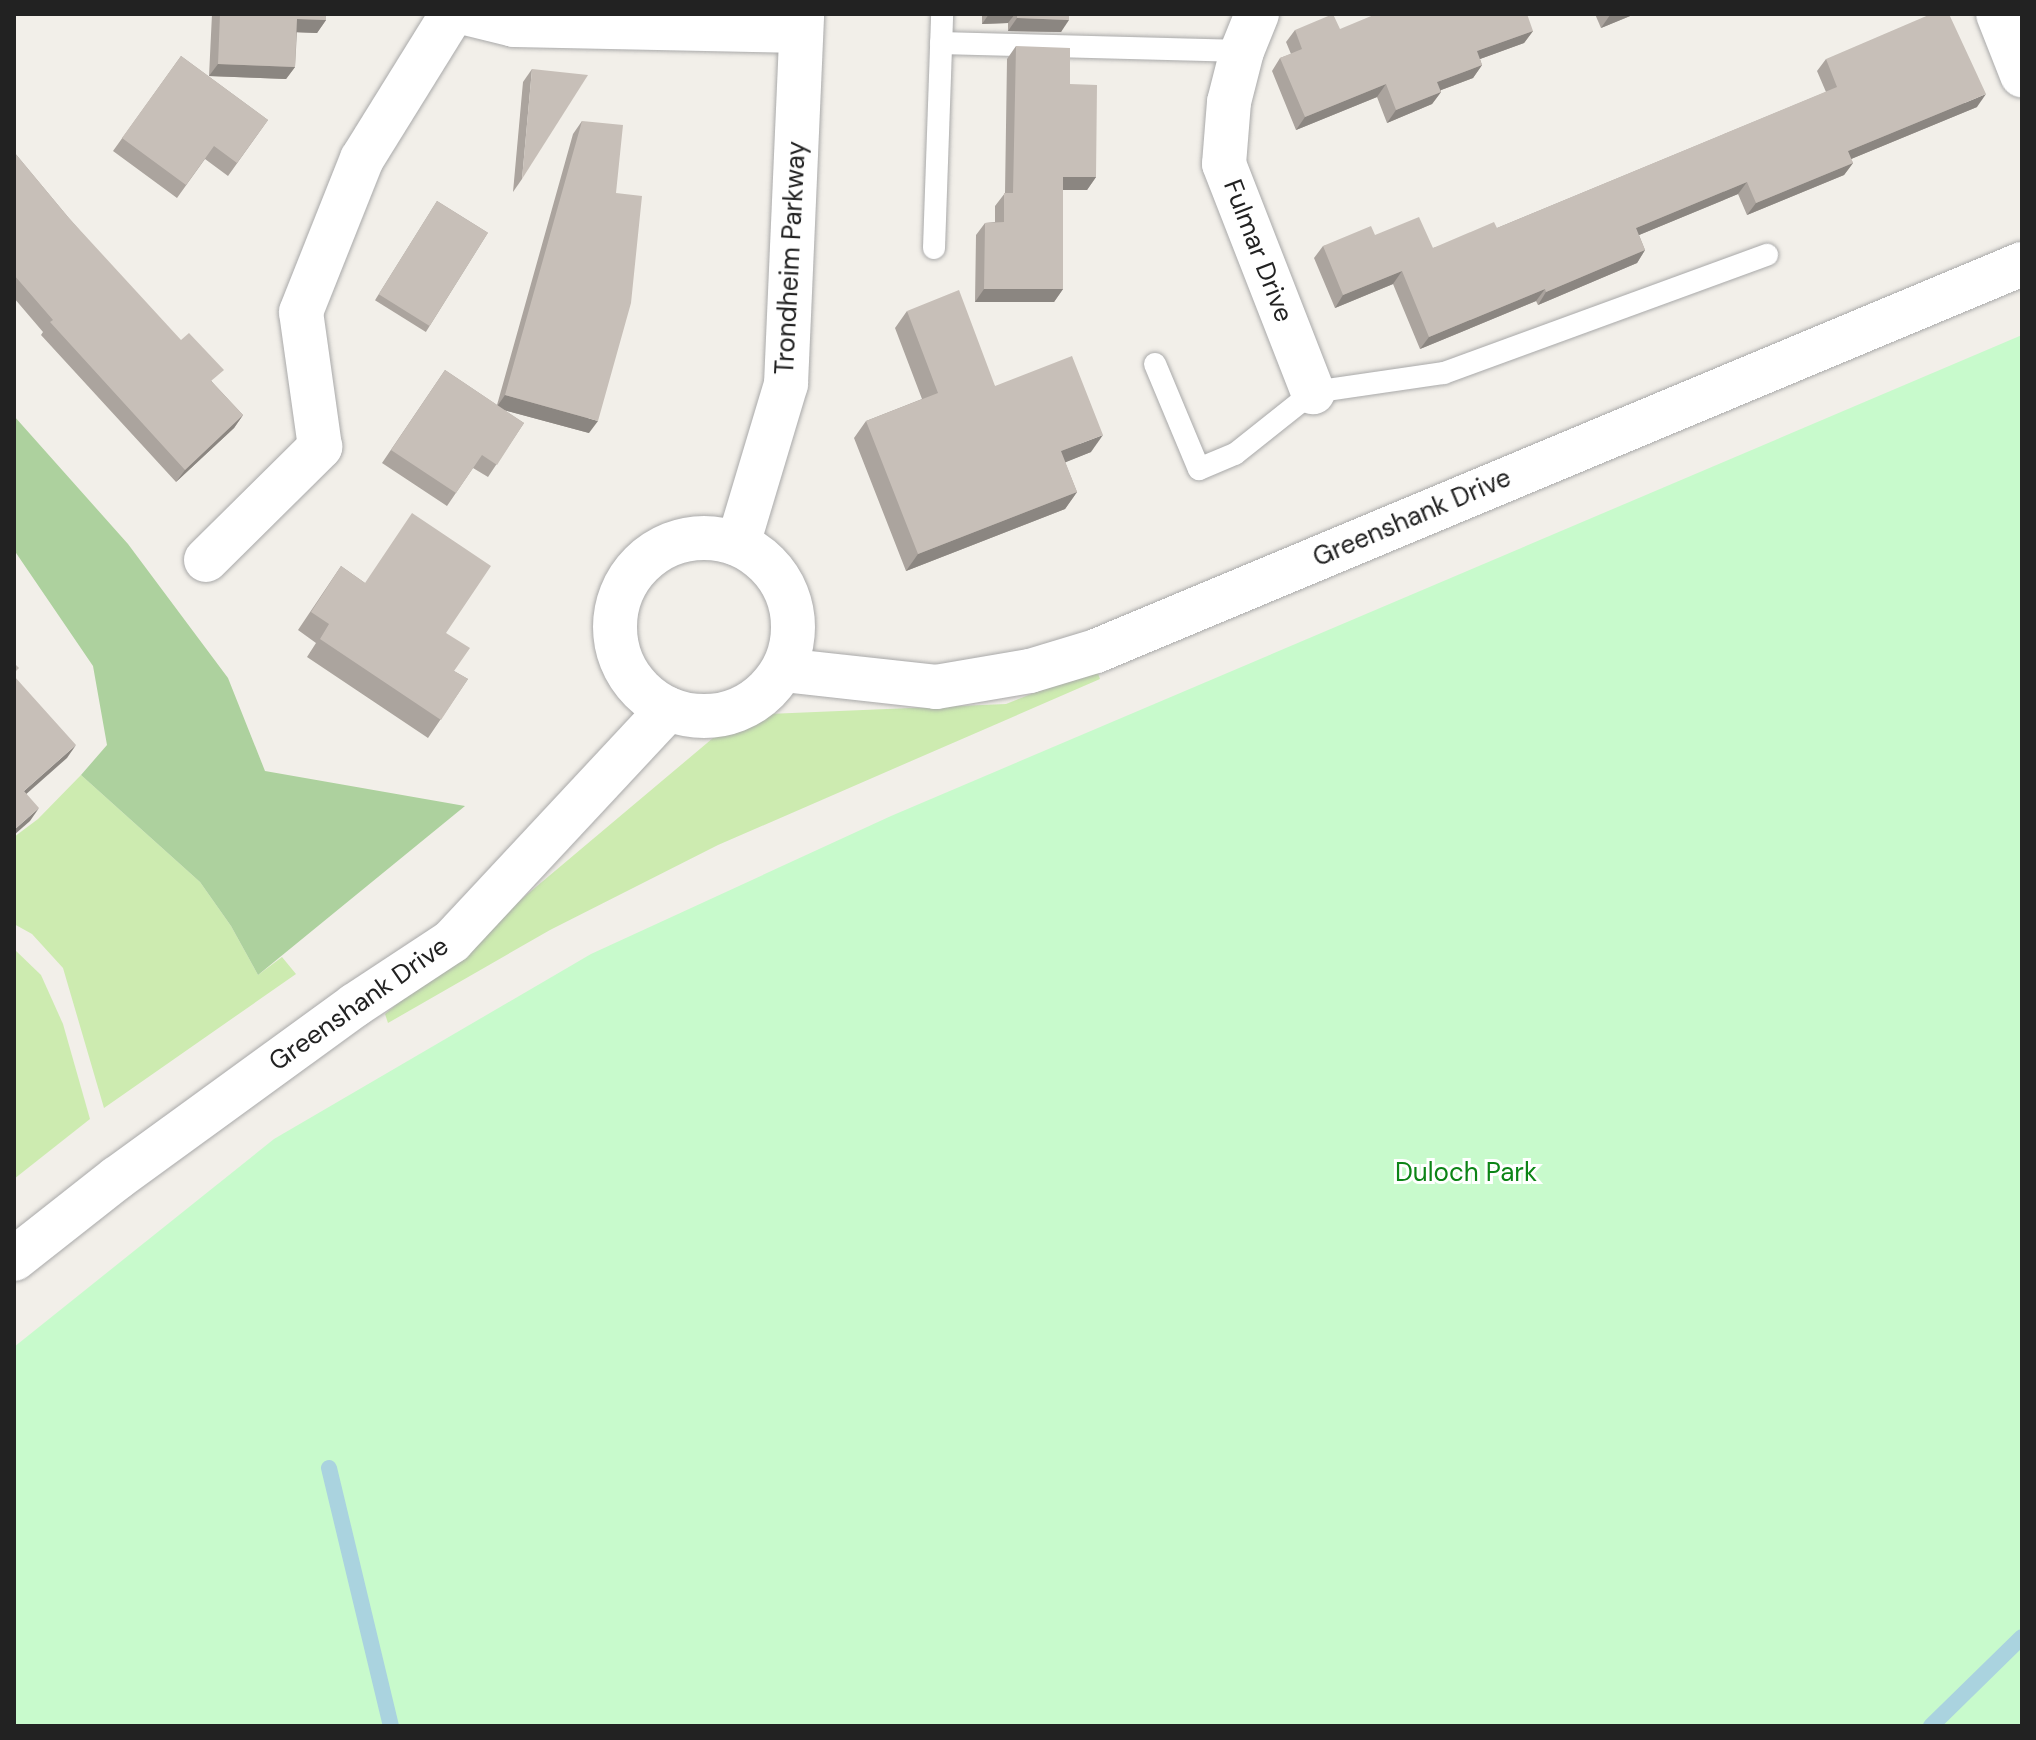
<!DOCTYPE html>
<html>
<head>
<meta charset="utf-8">
<style>
  body { margin:0 }
  #map { position:relative; width:2036px; height:1740px; overflow:hidden; background:#f2efe9; font-family:"DM Sans",sans-serif }
  div>[style] { position:absolute }
  [style*='--x'] { left:calc(var(--x)*1px); top:calc(var(--y)*1px); width:calc(var(--w)*1px); rotate:calc(var(--a)*1deg) }
  .grass>* { inset:0; background:#cdebb0 }
  .forest>* { inset:0; background:#add19e }
  .park>* { inset:0; background:#c8facc }
  .stream>* { height:16px; margin:-8px; padding:0 8px; transform-origin:8px; border-radius:8px; background:#aad3df }
  .roads { filter:drop-shadow(0 0 2px #a9a9a9) drop-shadow(0 0 2px #a9a9a9) }
  .service>* { height:22px; margin:-11px; padding:0 11px; transform-origin:11px; border-radius:11px; background:#fff }
  .minor>* { height:44px; margin:-22px; padding:0 22px; transform-origin:22px; border-radius:22px; background:#fff }
  .tertiary>* { height:44px; margin:-22px; padding:0 22px; transform-origin:22px; border-radius:22px; background:#fff }
  .tertiary>.ring { margin:-22px; padding:0; box-sizing:content-box; background:none; border:44px solid #fff; border-radius:50% }
  .wall>* { inset:0; background:#aba49e; transform-origin:0 0 }
  .shaded-wall>* { inset:0; background:#8b8681 }
  .building>* { inset:0; background:#c7bfb8; transform-origin:0 0 }
  span { translate:-50% -50%; white-space:nowrap; text-align:center; line-height:1.15; -webkit-text-stroke:6px #fff; paint-order:stroke }
  .street-label { font-size:26px; color:#222 }
  .park-label { font-size:26px; color:#0c8416 }
  .frame { position:absolute; inset:0; border:16px solid #222; pointer-events:none }
</style>
</head>
<body>
<div id="map">
  <div class="grass">
    <div style="clip-path:polygon(1096px 668px,1100px 679px,718px 845px,550px 930px,388px 1023px,385px 1014px,713px 738px,768px 714px,1006px 704px)"></div>
    <div style="clip-path:polygon(81px 775px,200px 882px,231px 926px,258px 975px,282px 957px,296px 974px,104px 1108px,63px 968px,32px 934px,14px 924px,14px 837px,38px 819px)"></div>
    <div style="clip-path:polygon(14px 949px,41px 975px,63px 1024px,90px 1119px,14px 1179px)"></div>
  </div>
  <div class="forest">
    <div style="clip-path:polygon(14px 416px,128px 544px,228px 678px,265px 771px,465px 806px,258px 975px,231px 926px,200px 882px,81px 775px,107px 745px,93px 666px,14px 550px)"></div>
  </div>
  <div class="park">
    <div style="clip-path:polygon(2022px 335px,2022px 1726px,14px 1726px,14px 1347px,274px 1139px,591px 954px,891px 816px)"></div>
  </div>
  <div class="stream">
    <div style="--x:329;--y:1468;--w:265;--a:76.5"></div>
    <div style="--x:1931;--y:1726;--w:127;--a:-44.4"></div>
  </div>
  <div class="roads">
    <div class="service">
      <div style="--x:941;--y:43;--w:301;--a:1.5"></div>
      <div style="--x:934;--y:248;--w:234;--a:-88"></div>
      <div style="--x:1155;--y:364;--w:114;--a:67.3"></div>
      <div style="--x:1199;--y:469;--w:39;--a:-23"></div>
      <div style="--x:1235;--y:454;--w:100;--a:-38.5"></div>
      <div style="--x:1313;--y:392;--w:132;--a:-8.3"></div>
      <div style="--x:1444;--y:373;--w:344;--a:-20.1"></div>
    </div>
    <div class="minor">
      <div style="--x:469;--y:14;--w:46;--a:13.7"></div>
      <div style="--x:514;--y:25;--w:287;--a:1.2"></div>
      <div style="--x:1257;--y:14;--w:40;--a:112"></div>
      <div style="--x:1242;--y:51;--w:53;--a:104.3"></div>
      <div style="--x:1229;--y:102;--w:62;--a:94.6"></div>
      <div style="--x:1224;--y:164;--w:245;--a:68.7"></div>
      <div style="--x:1998;--y:14;--w:66;--a:68.5"></div>
      <div style="--x:738;--y:544;--w:167;--a:-73.3"></div>
      <div style="--x:786;--y:384;--w:370;--a:-87.5"></div>
      <div style="--x:206;--y:560;--w:161;--a:-44.7"></div>
      <div style="--x:320;--y:447;--w:136;--a:-98"></div>
      <div style="--x:301;--y:312;--w:165;--a:-68.3"></div>
      <div style="--x:362;--y:159;--w:171;--a:-58.2"></div>
    </div>
    <div class="tertiary">
      <div class="ring" style="left:615px;top:538px;width:134px;height:134px"></div>
      <div style="--x:783;--y:670;--w:154;--a:6.3"></div>
      <div style="--x:936;--y:687;--w:95;--a:-9.7"></div>
      <div style="--x:1030;--y:671;--w:69;--a:-16.9"></div>
      <div style="--x:1096;--y:651;--w:1004;--a:-22.68"></div>
      <div style="--x:14;--y:1259;--w:131;--a:-38.2"></div>
      <div style="--x:117;--y:1178;--w:294;--a:-36"></div>
      <div style="--x:355;--y:1005;--w:116;--a:-33.4"></div>
      <div style="--x:452;--y:941;--w:317;--a:-47"></div>
    </div>
  </div>
  <div class="wall">
    <div style="clip-path:polygon(212px 14px,326px 14px,326px 20px,317px 33px,297px 32px,295px 67px,286px 79px,209px 76px)"></div>
    <div style="clip-path:polygon(982px 14px,1069px 14px,1061px 32px,1008px 31px,1008px 23px,982px 24px)"></div>
    <div style="clip-path:polygon(1595px 14px,1635px 14px,1601px 28px)"></div>
    <div style="clip-path:polygon(1340px 29px,1533px 31px,1524px 43px,1480px 59px,1482px 65px,1473px 78px,1441px 90px,1441px 92px,1432px 104px,1387px 123px,1377px 97px,1296px 130px,1272px 71px,1280px 58px,1291px 54px,1286px 42px,1295px 30px)"></div>
    <div style="clip-path:polygon(1016px 46px,1070px 84px,1096px 177px,1087px 190px,1063px 190px,1063px 289px,1054px 302px,975px 302px,976px 235px,985px 223px,995px 222px,995px 206px,1005px 193px,1007px 59px)"></div>
    <div style="clip-path:polygon(181px 56px,268px 120px,228px 176px,205px 159px,177px 198px,113px 151px)"></div>
    <div style="clip-path:polygon(1826px 59px,1977px 107px,1851px 159px,1853px 163px,1844px 175px,1747px 215px,1738px 194px,1639px 235px,1645px 250px,1637px 263px,1538px 305px,1536px 301px,1420px 349px,1393px 284px,1335px 308px,1314px 258px,1323px 246px,1375px 235px,1433px 248px,1497px 228px,1826px 92px,1817px 71px)"></div>
    <div style="clip-path:polygon(532px 69px,522px 179px,513px 192px,523px 82px)"></div>
    <div style="clip-path:polygon(582px 121px,589px 433px,504px 410px,524px 423px,488px 477px,473px 468px,447px 506px,382px 463px,445px 370px,497px 405px,573px 134px)"></div>
    <div style="clip-path:polygon(14px 152px,68px 217px,214px 384px,243px 415px,234px 428px,176px 482px,41px 335px,43px 332px,14px 298px)"></div>
    <div style="left:437px;top:201px;width:60px;height:117px;rotate:32deg"></div>
    <div style="clip-path:polygon(907px 311px,995px 386px,1091px 452px,1065px 462px,1077px 492px,1065px 509px,906px 571px,854px 438px,866px 421px,922px 399px,895px 328px)"></div>
    <div style="clip-path:polygon(341px 566px,365px 583px,446px 633px,454px 671px,468px 679px,428px 738px,307px 657px,316px 643px,298px 630px)"></div>
  </div>
  <div class="shaded-wall">
    <div style="clip-path:polygon(989px 14px,1015px 14px,1008px 23px,982px 24px)"></div>
    <div style="clip-path:polygon(1612px 14px,1635px 14px,1601px 28px,1610px 15px)"></div>
    <div style="clip-path:polygon(1017px 18px,1069px 20px,1061px 32px,1008px 31px)"></div>
    <div style="clip-path:polygon(297px 19px,326px 20px,317px 33px,288px 32px)"></div>
    <div style="clip-path:polygon(1533px 31px,1524px 43px,1469px 63px,1477px 51px)"></div>
    <div style="clip-path:polygon(218px 64px,295px 67px,286px 79px,209px 76px)"></div>
    <div style="clip-path:polygon(1482px 65px,1473px 78px,1428px 95px,1437px 82px)"></div>
    <div style="clip-path:polygon(1386px 84px,1377px 97px,1296px 130px,1305px 117px)"></div>
    <div style="clip-path:polygon(1441px 92px,1432px 104px,1387px 123px,1396px 110px)"></div>
    <div style="clip-path:polygon(1986px 94px,1977px 107px,1839px 164px,1848px 151px)"></div>
    <div style="clip-path:polygon(1853px 163px,1844px 175px,1747px 215px,1756px 203px)"></div>
    <div style="clip-path:polygon(1063px 177px,1096px 177px,1087px 190px,1054px 190px)"></div>
    <div style="clip-path:polygon(1747px 182px,1738px 194px,1627px 240px,1636px 228px)"></div>
    <div style="clip-path:polygon(1645px 250px,1637px 263px,1538px 305px,1546px 292px)"></div>
    <div style="clip-path:polygon(1402px 271px,1393px 284px,1335px 308px,1343px 295px)"></div>
    <div style="clip-path:polygon(984px 289px,1063px 289px,1054px 302px,975px 302px)"></div>
    <div style="clip-path:polygon(1545px 289px,1536px 301px,1420px 349px,1429px 337px)"></div>
    <div style="clip-path:polygon(505px 395px,598px 421px,589px 433px,496px 408px)"></div>
    <div style="clip-path:polygon(243px 415px,234px 428px,176px 482px,185px 470px)"></div>
    <div style="clip-path:polygon(1103px 435px,1091px 452px,1049px 469px,1061px 451px)"></div>
    <div style="clip-path:polygon(1077px 492px,1065px 509px,906px 571px,918px 554px)"></div>
    <div style="clip-path:polygon(76px 745px,67px 758px,15px 804px,24px 791px)"></div>
    <div style="clip-path:polygon(39px 808px,30px 821px,14px 835px,14px 830px)"></div>
  </div>
  <div class="building">
    <div style="clip-path:polygon(220px 14px,326px 14px,326px 20px,297px 19px,295px 67px,218px 64px)"></div>
    <div style="clip-path:polygon(1017px 14px,1069px 14px,1069px 20px,1017px 18px)"></div>
    <div style="clip-path:polygon(1333px 14px,1340px 29px,1376px 14px,1527px 14px,1533px 31px,1477px 51px,1482px 65px,1437px 82px,1441px 92px,1396px 110px,1386px 84px,1305px 117px,1280px 58px,1302px 49px,1295px 30px)"></div>
    <div style="clip-path:polygon(1931px 14px,1949px 14px,1986px 94px,1848px 151px,1853px 163px,1756px 203px,1747px 182px,1636px 228px,1645px 250px,1546px 292px,1545px 289px,1429px 337px,1402px 271px,1343px 295px,1323px 246px,1371px 226px,1375px 235px,1419px 217px,1433px 248px,1494px 222px,1497px 228px,1837px 87px,1826px 59px)"></div>
    <div style="clip-path:polygon(1016px 46px,1070px 48px,1070px 84px,1097px 85px,1096px 177px,1063px 177px,1063px 289px,984px 289px,985px 223px,1004px 222px,1004px 193px,1013px 193px)"></div>
    <div style="clip-path:polygon(181px 56px,268px 120px,237px 163px,214px 146px,186px 185px,122px 138px)"></div>
    <div style="clip-path:polygon(532px 69px,588px 75px,522px 179px)"></div>
    <div style="clip-path:polygon(582px 121px,623px 125px,616px 193px,642px 196px,631px 303px,598px 421px,505px 395px)"></div>
    <div style="clip-path:polygon(14px 152px,68px 217px,181px 340px,189px 333px,224px 370px,211px 381px,243px 415px,185px 470px,50px 322px,53px 320px,14px 275px)"></div>
    <div style="left:437px;top:201px;width:60px;height:110px;rotate:32deg"></div>
    <div style="clip-path:polygon(959px 290px,995px 386px,1072px 356px,1103px 435px,1061px 451px,1077px 492px,918px 554px,866px 421px,938px 393px,907px 311px)"></div>
    <div style="clip-path:polygon(445px 370px,524px 423px,497px 465px,482px 455px,456px 493px,391px 450px)"></div>
    <div style="clip-path:polygon(412px 513px,491px 566px,446px 633px,470px 648px,454px 671px,468px 679px,441px 720px,320px 639px,329px 624px,311px 612px,341px 566px,365px 583px)"></div>
    <div style="clip-path:polygon(14px 663px,19px 668px,14px 673px)"></div>
    <div style="clip-path:polygon(14px 676px,76px 745px,24px 791px,39px 808px,14px 830px)"></div>
  </div>
  <div class="street-label">
    <span style="left:1258px;top:251px;rotate:69deg">Fulmar Drive</span>
    <span style="left:791px;top:258px;rotate:-87deg">Trondheim Parkway</span>
    <span style="left:1412px;top:518px;rotate:-23deg">Greenshank Drive</span>
    <span style="left:359px;top:1004px;rotate:-35deg">Greenshank Drive</span>
  </div>
  <div class="park-label">
    <span style="left:1466px;top:1173px">Duloch Park</span>
  </div>
  <div class="frame"></div>
</div>
</body>
</html>
